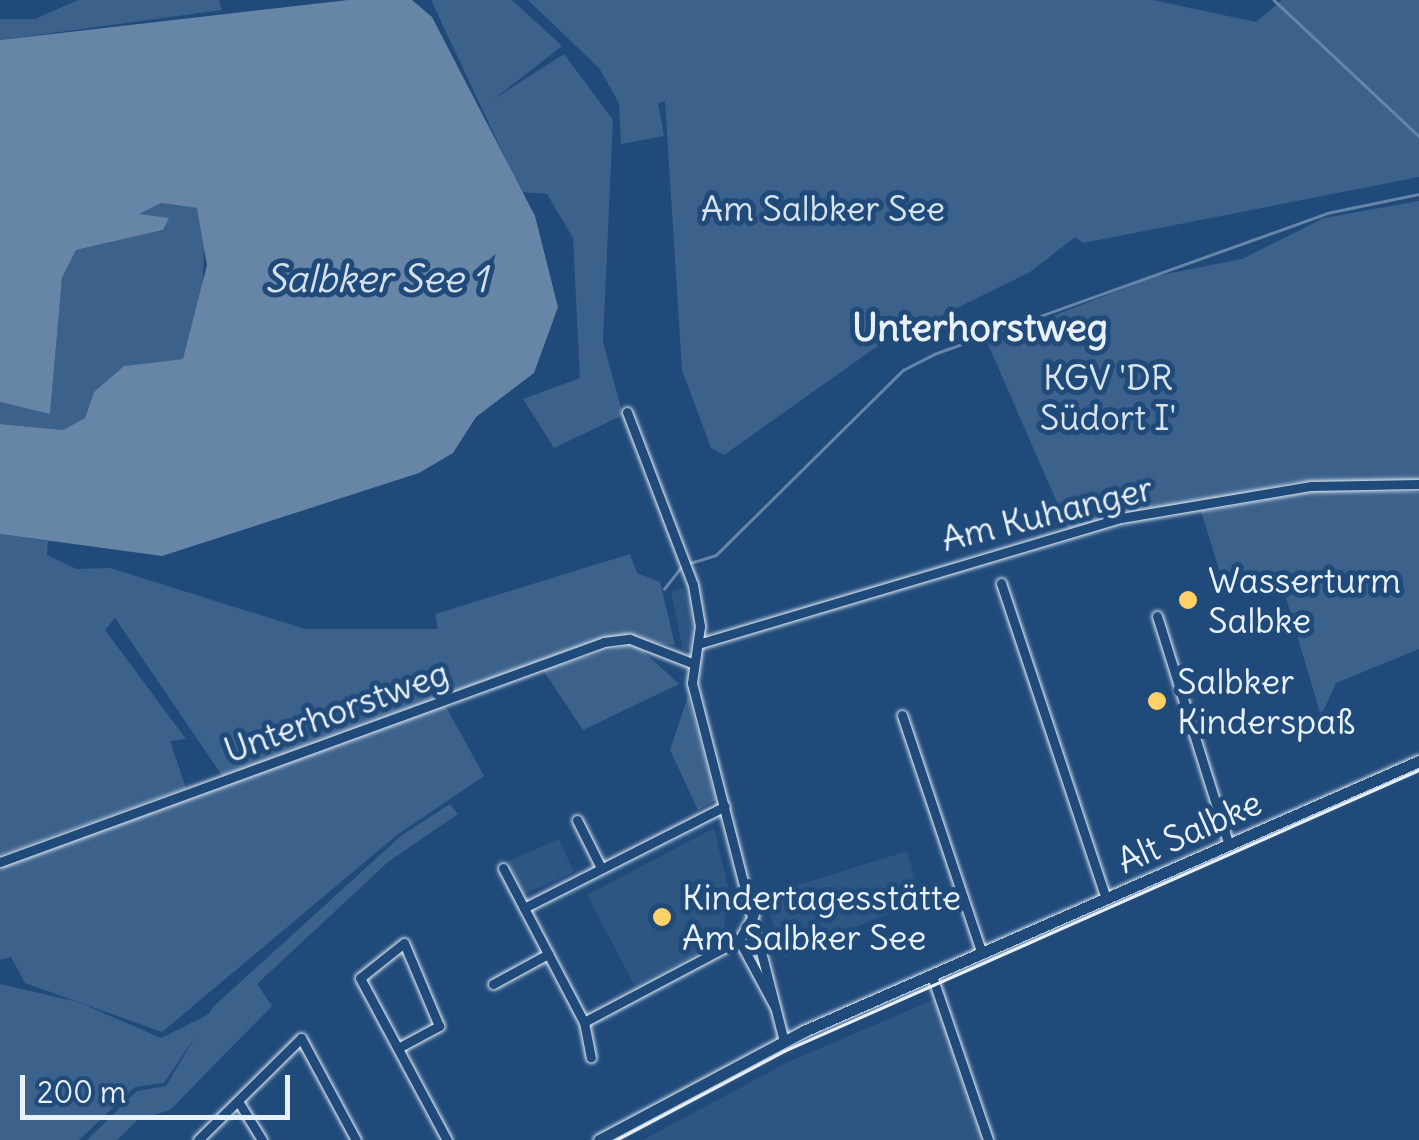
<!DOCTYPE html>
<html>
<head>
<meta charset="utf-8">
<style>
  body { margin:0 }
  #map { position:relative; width:1419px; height:1140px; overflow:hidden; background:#1f4a7a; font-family:Delius,sans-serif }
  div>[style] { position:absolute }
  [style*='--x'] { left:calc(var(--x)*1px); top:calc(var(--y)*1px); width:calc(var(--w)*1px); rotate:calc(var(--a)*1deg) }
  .built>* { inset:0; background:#2e5683; transform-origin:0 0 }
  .green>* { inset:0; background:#3c628c }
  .water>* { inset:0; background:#6685a7 }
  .stream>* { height:2.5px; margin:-1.25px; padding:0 1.25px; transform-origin:1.25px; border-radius:1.25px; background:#6685a7 }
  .roads { filter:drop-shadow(0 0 2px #e8f1f8) drop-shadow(0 0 2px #e8f1f8) }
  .minor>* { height:9px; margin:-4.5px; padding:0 4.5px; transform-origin:4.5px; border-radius:4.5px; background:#1f4a7a }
  .major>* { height:11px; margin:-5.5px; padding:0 5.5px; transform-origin:5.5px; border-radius:5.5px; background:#1f4a7a }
  .tram>* { height:2.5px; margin:-1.25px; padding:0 1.25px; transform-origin:1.25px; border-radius:1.25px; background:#e8f1f8 }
  .dots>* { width:28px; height:28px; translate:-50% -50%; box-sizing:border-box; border:5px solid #1f4a7a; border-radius:50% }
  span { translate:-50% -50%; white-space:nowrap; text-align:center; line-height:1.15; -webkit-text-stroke:10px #1f4a7a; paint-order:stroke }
  .park-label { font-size:35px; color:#d7e3ed }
  .street-label { font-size:35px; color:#e8f1f8 }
  .poi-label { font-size:35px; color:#e8f1f8 }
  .left { translate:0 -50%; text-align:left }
  .water-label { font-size:38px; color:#d4e1ec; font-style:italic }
  .neighbourhood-label { font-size:38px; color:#e8f1f8; font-weight:700 }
  .scale { position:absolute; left:20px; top:1075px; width:270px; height:45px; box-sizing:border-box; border:5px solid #e8f1f8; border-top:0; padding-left:12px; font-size:30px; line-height:35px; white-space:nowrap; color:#e8f1f8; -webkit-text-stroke:8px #1f4a7a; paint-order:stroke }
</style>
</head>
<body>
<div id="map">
  <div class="built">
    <div style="clip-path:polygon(684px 588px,693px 619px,691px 649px,683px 650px,671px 591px)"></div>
    <div style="clip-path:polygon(714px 828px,728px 886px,723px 940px,635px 986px,587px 895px)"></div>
    <div style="left:559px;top:839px;width:36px;height:55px;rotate:66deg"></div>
    <div style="clip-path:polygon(907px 851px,921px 900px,785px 957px,763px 896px)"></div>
    <div style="clip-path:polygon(935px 999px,981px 1140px,643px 1140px,788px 1062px)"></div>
  </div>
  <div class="green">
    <div style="clip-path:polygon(78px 0,219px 0,222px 10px,0 40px,0 19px,35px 19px)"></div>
    <div style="clip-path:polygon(431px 0,512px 0,562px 46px,494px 99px,564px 54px,613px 120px,603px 342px,623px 415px,554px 448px,523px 399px,580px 378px,573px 238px,547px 194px,521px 192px)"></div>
    <div style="clip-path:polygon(528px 0,1153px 0,1256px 22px,1282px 0,1419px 0,1419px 177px,1083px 243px,1075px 237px,1030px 272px,875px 348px,724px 455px,711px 448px,682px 370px,665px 101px,658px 103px,664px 136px,621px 144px,619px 103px,599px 68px)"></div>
    <div style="clip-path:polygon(1419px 201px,1419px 479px,1294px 482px,1070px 532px,987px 342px,1155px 276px,1242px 259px,1324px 218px)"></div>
    <div style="clip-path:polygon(160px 203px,197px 208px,205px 228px,202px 297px,183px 359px,124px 366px,94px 392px,85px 418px,63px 430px,0 424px,0 402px,50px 414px,62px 278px,76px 250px,164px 230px,138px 214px)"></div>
    <div style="clip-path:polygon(1316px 491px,1419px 492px,1419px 649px,1336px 683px,1321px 716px,1281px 581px,1226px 592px,1201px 511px)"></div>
    <div style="clip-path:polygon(0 534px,48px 541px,47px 555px,76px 569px,110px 568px,305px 629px,438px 629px,435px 614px,630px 554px,637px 573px,660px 582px,675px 645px,606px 638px,223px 777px,115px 618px,105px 630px,186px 739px,170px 741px,186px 788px,0 855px)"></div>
    <div style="clip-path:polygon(634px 643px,679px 684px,583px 730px,543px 670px)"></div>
    <div style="clip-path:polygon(688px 696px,716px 800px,698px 810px,670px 750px)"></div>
    <div style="clip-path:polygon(445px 705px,484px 776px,397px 835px,162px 1032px,25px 983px,11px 957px,0 960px,0 866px)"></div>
    <div style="clip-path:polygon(450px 804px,458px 814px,388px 862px,257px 984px,272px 1006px,170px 1110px,137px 1120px,117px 1140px,87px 1140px,137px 1091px,166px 1086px,213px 1007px,402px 835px)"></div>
    <div style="clip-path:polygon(0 984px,78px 1002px,161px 1038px,211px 1013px,164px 1083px,135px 1087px,79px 1140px,0 1140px)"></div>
  </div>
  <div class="water">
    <div style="clip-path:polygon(348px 0,412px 0,432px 17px,535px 216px,558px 307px,534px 373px,476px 417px,453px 453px,419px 473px,162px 556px,0 534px,0 424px,63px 430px,85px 418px,94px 392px,124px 366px,183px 359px,207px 265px,197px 208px,161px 203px,139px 214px,169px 218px,163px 230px,76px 250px,62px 278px,50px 414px,0 402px,0 40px)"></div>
  </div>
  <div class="stream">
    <div style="--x:1274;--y:0;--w:199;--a:43.2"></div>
    <div style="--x:690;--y:563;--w:27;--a:-17"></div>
    <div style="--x:716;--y:555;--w:263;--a:-44.7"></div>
    <div style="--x:903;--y:370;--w:35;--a:-27"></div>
    <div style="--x:934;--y:354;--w:418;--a:-19.7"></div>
    <div style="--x:1327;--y:213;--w:94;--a:-11.7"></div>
    <div style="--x:664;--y:589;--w:31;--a:-52"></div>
  </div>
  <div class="roads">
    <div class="minor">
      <div style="--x:627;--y:412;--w:185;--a:69.1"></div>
      <div style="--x:693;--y:585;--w:42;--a:80.3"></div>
      <div style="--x:700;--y:626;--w:58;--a:98"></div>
      <div style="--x:692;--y:683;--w:370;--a:75.6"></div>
      <div style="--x:1001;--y:583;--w:333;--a:71.6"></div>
      <div style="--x:1157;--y:616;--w:238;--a:72.6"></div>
      <div style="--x:698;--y:644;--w:441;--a:-16.6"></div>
      <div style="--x:1121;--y:518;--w:193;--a:-9.6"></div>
      <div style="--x:1311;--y:486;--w:108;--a:-1.1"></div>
      <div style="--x:902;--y:715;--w:252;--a:71.5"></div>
      <div style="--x:577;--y:820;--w:54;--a:63.4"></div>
      <div style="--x:0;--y:862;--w:643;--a:-20.01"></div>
      <div style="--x:604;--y:642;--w:26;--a:-7"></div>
      <div style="--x:630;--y:639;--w:66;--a:21.2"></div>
      <div style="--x:503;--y:868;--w:174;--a:62.3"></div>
      <div style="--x:584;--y:1022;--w:36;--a:79"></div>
      <div style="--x:524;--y:908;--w:225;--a:-26.9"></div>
      <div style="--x:754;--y:914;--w:30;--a:120"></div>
      <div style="--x:739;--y:940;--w:76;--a:61.8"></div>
      <div style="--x:932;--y:976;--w:173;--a:71.1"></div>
      <div style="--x:493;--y:984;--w:63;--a:-28.6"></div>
      <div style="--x:584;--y:1022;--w:175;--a:-27.9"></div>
      <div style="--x:398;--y:1048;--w:47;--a:-28.2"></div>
      <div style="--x:439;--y:1026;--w:90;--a:-112.9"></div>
      <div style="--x:404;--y:943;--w:56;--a:141.5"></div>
      <div style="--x:360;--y:978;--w:184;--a:61.8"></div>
      <div style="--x:238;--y:1101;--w:46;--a:58.4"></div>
      <div style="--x:198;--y:1140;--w:145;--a:-44.7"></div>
      <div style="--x:301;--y:1038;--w:116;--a:61.7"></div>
    </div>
    <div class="major">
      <div style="--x:599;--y:1140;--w:232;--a:-28"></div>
      <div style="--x:804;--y:1031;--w:672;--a:-23.7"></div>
    </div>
  </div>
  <div class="tram">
    <div style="--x:616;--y:1140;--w:190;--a:-27.9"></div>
    <div style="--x:784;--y:1051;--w:694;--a:-23.87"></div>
  </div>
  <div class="dots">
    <div style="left:1188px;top:600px;background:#ffd166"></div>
    <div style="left:1157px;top:701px;background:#ffd166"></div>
    <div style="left:662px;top:917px;background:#ffd166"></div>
  </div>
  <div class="park-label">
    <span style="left:823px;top:208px">Am Salbker See</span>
    <span style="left:1108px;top:397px">KGV 'DR<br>Südort I'</span>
  </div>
  <div class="street-label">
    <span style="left:1047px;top:513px;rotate:-14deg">Am Kuhanger</span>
    <span style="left:336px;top:711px;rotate:-20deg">Unterhorstweg</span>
    <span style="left:1189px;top:831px;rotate:-24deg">Alt Salbke</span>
  </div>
  <div class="poi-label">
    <span class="left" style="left:1208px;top:600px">Wasserturm<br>Salbke</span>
    <span class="left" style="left:1177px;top:701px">Salbker<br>Kinderspaß</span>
    <span class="left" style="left:682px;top:917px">Kindertagesstätte<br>Am Salbker See</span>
  </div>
  <div class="water-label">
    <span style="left:376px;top:279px">Salbker See 1</span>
  </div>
  <div class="neighbourhood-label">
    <span style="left:980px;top:328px">Unterhorstweg</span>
  </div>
  <div class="scale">200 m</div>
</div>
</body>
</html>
